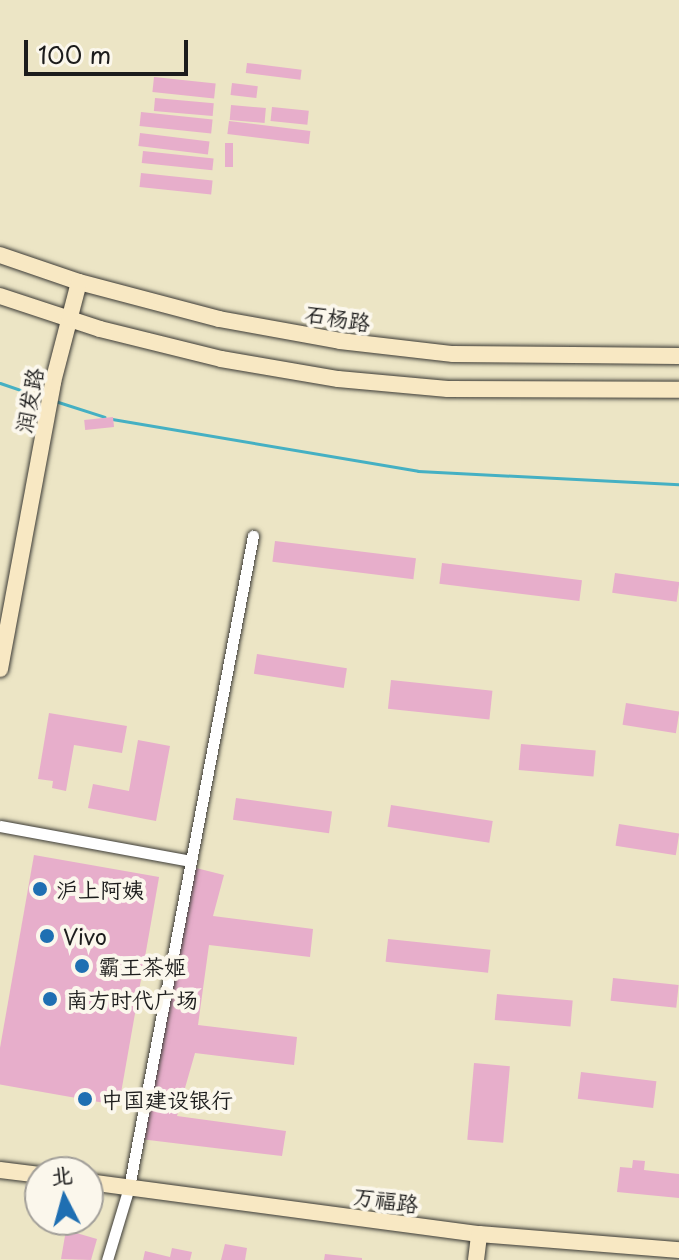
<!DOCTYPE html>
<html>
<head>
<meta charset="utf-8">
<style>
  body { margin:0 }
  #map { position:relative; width:679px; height:1260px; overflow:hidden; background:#ece5c5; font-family:"Playpen Sans","LXGW WenKai TC",sans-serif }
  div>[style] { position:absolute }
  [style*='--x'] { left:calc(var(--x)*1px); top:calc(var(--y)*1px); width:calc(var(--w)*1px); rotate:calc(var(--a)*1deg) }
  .stream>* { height:3px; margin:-1.5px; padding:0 1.5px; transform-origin:1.5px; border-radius:1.5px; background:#45b0c3 }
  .building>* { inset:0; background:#e7aecb; transform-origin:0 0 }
  .roads { filter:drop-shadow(0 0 2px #3b3a35) drop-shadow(0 0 2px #3b3a35) }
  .street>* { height:11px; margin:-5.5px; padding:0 5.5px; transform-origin:5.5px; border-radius:5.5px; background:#fff }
  .secondary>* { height:16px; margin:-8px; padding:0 8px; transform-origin:8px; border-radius:8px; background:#f8e8c3 }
  .dots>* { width:22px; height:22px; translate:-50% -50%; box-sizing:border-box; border:4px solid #fbf7ec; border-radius:50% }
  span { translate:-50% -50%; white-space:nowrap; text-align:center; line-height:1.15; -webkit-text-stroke:8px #fbf7ec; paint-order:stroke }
  .street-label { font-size:22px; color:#1c1c1c }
  .poi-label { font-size:22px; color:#1c1c1c }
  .left { translate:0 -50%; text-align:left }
  .north { position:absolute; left:24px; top:1156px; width:80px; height:80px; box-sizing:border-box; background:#fbf7ec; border:2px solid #a29f99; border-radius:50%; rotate:354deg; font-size:22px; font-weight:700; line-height:32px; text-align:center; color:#1c1c1c }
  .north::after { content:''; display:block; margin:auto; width:28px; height:36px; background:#1f6fb2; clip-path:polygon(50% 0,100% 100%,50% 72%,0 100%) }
  .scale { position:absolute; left:24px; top:40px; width:164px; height:36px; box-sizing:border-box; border:4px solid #1c1c1c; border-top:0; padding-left:10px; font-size:24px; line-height:28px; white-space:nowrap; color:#1c1c1c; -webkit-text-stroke:6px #fbf7ec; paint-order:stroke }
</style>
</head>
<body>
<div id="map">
  <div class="stream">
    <div style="--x:0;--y:383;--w:46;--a:18.8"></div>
    <div style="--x:55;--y:401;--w:52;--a:17.7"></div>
    <div style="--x:112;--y:419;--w:310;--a:9.6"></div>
    <div style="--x:418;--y:471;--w:261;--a:2.9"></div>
  </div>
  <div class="building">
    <div style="left:247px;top:63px;width:55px;height:10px;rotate:7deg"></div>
    <div style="left:154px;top:77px;width:62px;height:15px;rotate:6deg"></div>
    <div style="left:232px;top:83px;width:26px;height:12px;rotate:7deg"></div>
    <div style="left:155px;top:98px;width:59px;height:13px;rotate:5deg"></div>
    <div style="left:231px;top:105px;width:35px;height:15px;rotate:5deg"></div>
    <div style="left:272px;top:107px;width:37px;height:14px;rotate:6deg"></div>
    <div style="left:141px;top:112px;width:72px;height:14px;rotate:6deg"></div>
    <div style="left:229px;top:121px;width:82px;height:13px;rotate:7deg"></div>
    <div style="left:140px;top:133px;width:70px;height:13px;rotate:7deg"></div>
    <div style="left:225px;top:143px;width:8px;height:24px"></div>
    <div style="left:143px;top:151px;width:71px;height:12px;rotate:6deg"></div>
    <div style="left:141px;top:173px;width:72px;height:14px;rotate:6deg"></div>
    <div style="left:113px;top:417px;width:10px;height:29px;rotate:84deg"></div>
    <div style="left:275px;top:541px;width:142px;height:21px;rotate:7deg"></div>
    <div style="left:442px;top:563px;width:141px;height:21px;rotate:7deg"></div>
    <div style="left:615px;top:573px;width:65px;height:20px;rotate:8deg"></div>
    <div style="left:257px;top:654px;width:91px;height:20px;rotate:9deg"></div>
    <div style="left:391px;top:680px;width:102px;height:29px;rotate:6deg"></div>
    <div style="left:626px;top:703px;width:54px;height:22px;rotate:9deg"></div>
    <div style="clip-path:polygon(49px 713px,127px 726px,122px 753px,74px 745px,66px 791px,52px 788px,53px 781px,38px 779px)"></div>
    <div style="clip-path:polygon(138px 740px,170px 746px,156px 821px,88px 808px,93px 784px,129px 791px)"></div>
    <div style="left:521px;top:744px;width:75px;height:26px;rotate:5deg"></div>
    <div style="left:236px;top:798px;width:97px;height:22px;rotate:8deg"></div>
    <div style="left:391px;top:805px;width:103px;height:22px;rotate:9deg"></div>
    <div style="left:619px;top:824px;width:61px;height:22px;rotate:9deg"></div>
    <div style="left:34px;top:855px;width:127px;height:232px;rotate:10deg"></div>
    <div style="clip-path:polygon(196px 868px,224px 875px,213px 916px,313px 929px,310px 957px,209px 945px,198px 1025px,297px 1037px,294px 1065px,195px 1053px,177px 1116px,286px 1131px,282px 1156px,140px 1139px)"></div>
    <div style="left:388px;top:939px;width:103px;height:23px;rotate:6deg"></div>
    <div style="left:613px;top:978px;width:66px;height:23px;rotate:6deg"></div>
    <div style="left:497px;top:994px;width:76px;height:26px;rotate:5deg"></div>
    <div style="left:474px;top:1063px;width:36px;height:77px;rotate:5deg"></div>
    <div style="left:581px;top:1072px;width:76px;height:27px;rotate:7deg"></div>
    <div style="clip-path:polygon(633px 1160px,645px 1161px,644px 1170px,679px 1174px,679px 1198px,617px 1192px,620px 1167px,632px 1168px)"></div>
    <div style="clip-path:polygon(66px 1230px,97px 1239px,91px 1260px,61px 1259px)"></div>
    <div style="clip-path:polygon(225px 1244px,247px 1248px,245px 1260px,221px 1260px)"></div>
    <div style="clip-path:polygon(172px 1248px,192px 1252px,190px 1260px,143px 1260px,145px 1251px,170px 1257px)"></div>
    <div style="clip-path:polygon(325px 1254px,362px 1258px,362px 1260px,324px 1260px)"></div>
  </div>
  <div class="roads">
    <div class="street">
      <div style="--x:0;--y:826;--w:194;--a:10.4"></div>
      <div style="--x:107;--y:1260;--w:76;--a:-73.2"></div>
      <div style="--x:129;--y:1187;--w:663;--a:-79.22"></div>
    </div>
    <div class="secondary">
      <div style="--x:0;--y:255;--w:83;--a:18.9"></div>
      <div style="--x:79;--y:282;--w:145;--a:14.8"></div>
      <div style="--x:219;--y:319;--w:123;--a:10.3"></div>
      <div style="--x:340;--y:341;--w:114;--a:6.6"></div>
      <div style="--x:453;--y:354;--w:226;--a:0.5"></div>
      <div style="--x:0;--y:296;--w:105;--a:18.3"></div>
      <div style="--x:100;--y:329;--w:125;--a:13.9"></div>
      <div style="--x:221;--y:359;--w:119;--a:9.7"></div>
      <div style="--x:338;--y:379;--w:110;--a:5.2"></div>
      <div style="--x:448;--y:389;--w:231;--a:0.2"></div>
      <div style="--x:0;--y:669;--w:292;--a:-79.5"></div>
      <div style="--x:53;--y:382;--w:103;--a:-75.4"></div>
      <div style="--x:0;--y:1170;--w:40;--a:7.1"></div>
      <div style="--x:88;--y:1182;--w:394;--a:7.6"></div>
      <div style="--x:479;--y:1234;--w:201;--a:4.6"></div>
      <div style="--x:476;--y:1260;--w:26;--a:-83"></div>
    </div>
  </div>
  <div class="dots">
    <div style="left:40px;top:889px;background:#1f6fb2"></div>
    <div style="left:47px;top:936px;background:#1f6fb2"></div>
    <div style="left:82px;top:966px;background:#1f6fb2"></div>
    <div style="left:50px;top:999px;background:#1f6fb2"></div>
    <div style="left:85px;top:1099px;background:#1f6fb2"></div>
  </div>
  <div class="street-label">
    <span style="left:338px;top:317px;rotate:9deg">石杨路</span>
    <span style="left:28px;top:400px;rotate:-79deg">润发路</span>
    <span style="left:386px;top:1199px;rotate:8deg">万福路</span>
  </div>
  <div class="poi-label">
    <span class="left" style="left:56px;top:889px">沪上阿姨</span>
    <span class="left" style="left:63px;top:936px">Vivo</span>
    <span class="left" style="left:98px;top:966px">霸王茶姬</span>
    <span class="left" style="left:66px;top:999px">南方时代广场</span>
    <span class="left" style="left:101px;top:1099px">中国建设银行</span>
  </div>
  <div class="north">北</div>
  <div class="scale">100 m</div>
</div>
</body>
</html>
